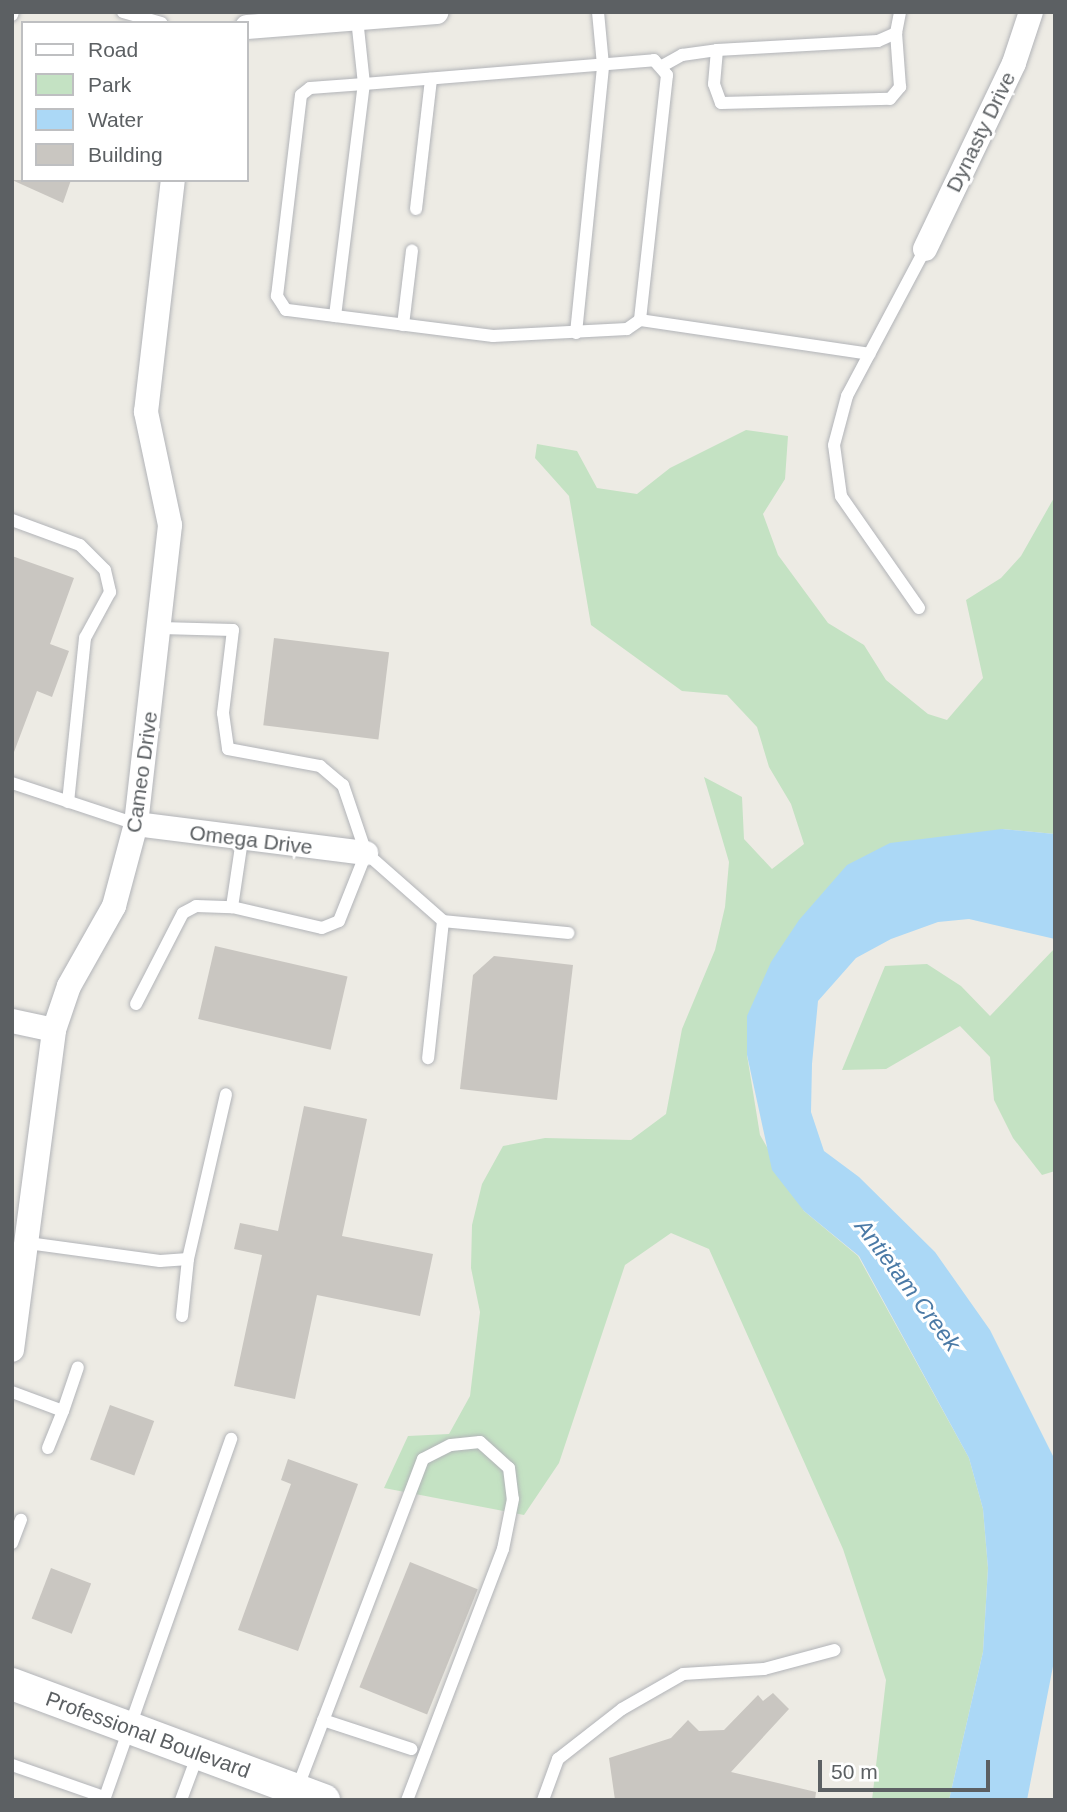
<!DOCTYPE html>
<html>
<head>
<meta charset="utf-8">
<style>
  body { margin:0 }
  #map { position:relative; width:1067px; height:1812px; overflow:hidden; background:#edebe4; font-family:Arial,sans-serif }
  div>[style] { position:absolute }
  [style*='--x'] { left:calc(var(--x)*1px); top:calc(var(--y)*1px); width:calc(var(--w)*1px); rotate:calc(var(--a)*1deg) }
  .green>* { inset:0; background:#c4e2c3 }
  .water>* { inset:0; background:#abd8f6 }
  .building>* { inset:0; background:#c9c6c1; transform-origin:0 0 }
  .roads { filter:drop-shadow(0 0 2px #b2b4b8) drop-shadow(0 0 2px #b2b4b8) }
  .service>* { height:12px; margin:-6px; padding:0 6px; transform-origin:6px; border-radius:6px; background:#fff }
  .minor>* { height:24px; margin:-12px; padding:0 12px; transform-origin:12px; border-radius:12px; background:#fff }
  .tertiary>* { height:32px; margin:-16px; padding:0 16px; transform-origin:16px; border-radius:16px; background:#fff }
  span { translate:-50% -50%; white-space:nowrap; text-align:center; line-height:1.15; -webkit-text-stroke:6px #fff; paint-order:stroke }
  .street-label { font-size:21px; color:#5c6063 }
  .water-label { font-size:23px; color:#4b7aa6; font-style:italic }
  .frame { position:absolute; inset:0; border:14px solid #5c6063; pointer-events:none }
  .legend { position:absolute; left:21px; top:21px; width:228px; height:161px; box-sizing:border-box; background:#fff; border:2px solid #bebfc1; margin:0; padding:9px 12px; list-style:none; font-size:21px; color:#5c6063 }
  .legend li { display:flex; align-items:center; gap:14px; height:35px }
  .legend b { width:35px; border:2px solid #bebfc1 }
  .scale { position:absolute; left:818px; top:1760px; width:172px; height:32px; box-sizing:border-box; border:4px solid #5c6063; border-top:0; padding-left:9px; font-size:21px; line-height:24px; white-space:nowrap; color:#5c6063; -webkit-text-stroke:5px #fff; paint-order:stroke }
</style>
</head>
<body>
<div id="map">
  <div class="green">
    <div style="clip-path:polygon(746px 430px,788px 436px,785px 479px,763px 514px,778px 555px,828px 623px,864px 645px,886px 680px,928px 714px,947px 720px,983px 678px,966px 600px,1001px 578px,1021px 556px,1055px 496px,1055px 834px,1002px 829px,747px 1017px,747px 1055px,760px 1135px,804px 1211px,858px 1256px,969px 1458px,983px 1509px,988px 1568px,983px 1652px,949px 1800px,872px 1800px,886px 1680px,843px 1549px,709px 1249px,671px 1233px,625px 1265px,559px 1463px,524px 1515px,384px 1488px,408px 1436px,449px 1434px,470px 1396px,480px 1312px,471px 1268px,472px 1225px,482px 1184px,503px 1146px,545px 1138px,631px 1140px,666px 1114px,682px 1029px,715px 950px,725px 907px,729px 862px,704px 777px,742px 797px,744px 839px,772px 869px,804px 844px,791px 804px,769px 767px,757px 727px,727px 695px,682px 691px,591px 625px,569px 496px,535px 458px,537px 444px,577px 451px,597px 488px,637px 494px,670px 468px)"></div>
    <div style="clip-path:polygon(1055px 948px,1055px 1171px,1042px 1175px,1013px 1138px,994px 1100px,990px 1057px,960px 1026px,886px 1069px,842px 1070px,885px 966px,927px 964px,961px 986px,990px 1016px)"></div>
  </div>
  <div class="water">
    <div style="clip-path:polygon(1002px 829px,1055px 834px,1055px 939px,969px 919px,938px 922px,891px 939px,856px 958px,818px 1001px,812px 1064px,811px 1112px,824px 1151px,859px 1177px,935px 1252px,990px 1330px,1055px 1460px,1055px 1656px,1027px 1800px,949px 1800px,983px 1652px,988px 1568px,983px 1509px,969px 1458px,859px 1256px,804px 1211px,772px 1170px,747px 1055px,747px 1016px,771px 962px,799px 920px,847px 865px,890px 843px)"></div>
  </div>
  <div class="building">
    <div style="clip-path:polygon(12px 180px,71px 180px,63px 203px)"></div>
    <div style="clip-path:polygon(12px 556px,74px 578px,50px 644px,69px 651px,52px 697px,37px 691px,14px 752px)"></div>
    <div style="left:274px;top:638px;width:116px;height:88px;rotate:7deg"></div>
    <div style="left:215px;top:946px;width:136px;height:75px;rotate:13deg"></div>
    <div style="clip-path:polygon(494px 956px,573px 965px,557px 1100px,460px 1089px,473px 975px)"></div>
    <div style="clip-path:polygon(304px 1106px,367px 1119px,342px 1236px,433px 1254px,420px 1316px,317px 1295px,295px 1399px,234px 1386px,262px 1255px,234px 1249px,240px 1223px,278px 1231px)"></div>
    <div style="left:110px;top:1405px;width:47px;height:58px;rotate:20deg"></div>
    <div style="clip-path:polygon(288px 1459px,358px 1484px,298px 1651px,238px 1630px,291px 1484px,281px 1480px)"></div>
    <div style="left:410px;top:1562px;width:73px;height:135px;rotate:22deg"></div>
    <div style="left:51px;top:1568px;width:43px;height:54px;rotate:21deg"></div>
    <div style="clip-path:polygon(773px 1693px,789px 1709px,731px 1772px,816px 1792px,815px 1800px,615px 1800px,609px 1758px,671px 1738px,688px 1720px,699px 1731px,724px 1730px,758px 1695px,763px 1701px)"></div>
  </div>
  <div class="roads">
    <div class="service">
      <div style="--x:123;--y:12;--w:40;--a:16"></div>
      <div style="--x:12;--y:15;--w:3;--a:-72"></div>
      <div style="--x:717;--y:50;--w:34;--a:95"></div>
      <div style="--x:714;--y:84;--w:20;--a:70"></div>
      <div style="--x:721;--y:103;--w:169;--a:-1.4"></div>
      <div style="--x:890;--y:99;--w:16;--a:-50"></div>
      <div style="--x:900;--y:87;--w:54;--a:-94.2"></div>
      <div style="--x:664;--y:65;--w:21;--a:-29"></div>
      <div style="--x:682;--y:55;--w:35;--a:-8"></div>
      <div style="--x:717;--y:50;--w:161;--a:-3.2"></div>
      <div style="--x:878;--y:41;--w:20;--a:-24"></div>
      <div style="--x:896;--y:33;--w:21;--a:-79"></div>
      <div style="--x:416;--y:209;--w:131;--a:-83.4"></div>
      <div style="--x:335;--y:316;--w:234;--a:-82.9"></div>
      <div style="--x:364;--y:84;--w:291;--a:-4.7"></div>
      <div style="--x:654;--y:60;--w:20;--a:49"></div>
      <div style="--x:667;--y:75;--w:246;--a:96.3"></div>
      <div style="--x:640;--y:320;--w:16;--a:145"></div>
      <div style="--x:627;--y:329;--w:134;--a:177"></div>
      <div style="--x:493;--y:336;--w:209;--a:-172.8"></div>
      <div style="--x:286;--y:310;--w:17;--a:-123"></div>
      <div style="--x:277;--y:296;--w:202;--a:-83.2"></div>
      <div style="--x:301;--y:95;--w:11;--a:-38"></div>
      <div style="--x:310;--y:88;--w:54;--a:-4.2"></div>
      <div style="--x:364;--y:84;--w:66;--a:-96.1"></div>
      <div style="--x:640;--y:320;--w:232;--a:8.4"></div>
      <div style="--x:403;--y:325;--w:75;--a:-83.1"></div>
      <div style="--x:576;--y:333;--w:269;--a:-84.2"></div>
      <div style="--x:603;--y:65;--w:53;--a:-95.4"></div>
      <div style="--x:12;--y:520;--w:72;--a:20.2"></div>
      <div style="--x:80;--y:545;--w:35;--a:45"></div>
      <div style="--x:105;--y:570;--w:23;--a:77"></div>
      <div style="--x:110;--y:592;--w:52;--a:118.5"></div>
      <div style="--x:85;--y:638;--w:165;--a:95.9"></div>
      <div style="--x:919;--y:608;--w:136;--a:-124.9"></div>
      <div style="--x:841;--y:496;--w:51;--a:-97.8"></div>
      <div style="--x:834;--y:445;--w:51;--a:-75.1"></div>
      <div style="--x:847;--y:396;--w:166;--a:-62"></div>
      <div style="--x:161;--y:628;--w:72;--a:1.6"></div>
      <div style="--x:233;--y:630;--w:84;--a:96.9"></div>
      <div style="--x:223;--y:713;--w:36;--a:82"></div>
      <div style="--x:228;--y:749;--w:94;--a:10.5"></div>
      <div style="--x:320;--y:766;--w:30;--a:40"></div>
      <div style="--x:343;--y:785;--w:72;--a:71.3"></div>
      <div style="--x:366;--y:853;--w:103;--a:41.4"></div>
      <div style="--x:443;--y:921;--w:138;--a:96.2"></div>
      <div style="--x:12;--y:783;--w:131;--a:18.3"></div>
      <div style="--x:242;--y:840;--w:68;--a:98.5"></div>
      <div style="--x:232;--y:907;--w:92;--a:13.1"></div>
      <div style="--x:322;--y:928;--w:18;--a:-22"></div>
      <div style="--x:339;--y:921;--w:73;--a:-68.3"></div>
      <div style="--x:443;--y:921;--w:126;--a:5.5"></div>
      <div style="--x:136;--y:1004;--w:102;--a:-62.7"></div>
      <div style="--x:183;--y:913;--w:15;--a:-28"></div>
      <div style="--x:196;--y:906;--w:36;--a:2"></div>
      <div style="--x:28;--y:1243;--w:133;--a:7.8"></div>
      <div style="--x:160;--y:1261;--w:28;--a:-4"></div>
      <div style="--x:188;--y:1259;--w:169;--a:-77"></div>
      <div style="--x:182;--y:1316;--w:57;--a:-84"></div>
      <div style="--x:12;--y:1392;--w:54;--a:20.4"></div>
      <div style="--x:63;--y:1411;--w:40;--a:112"></div>
      <div style="--x:63;--y:1411;--w:46;--a:-71.2"></div>
      <div style="--x:12;--y:1543;--w:25;--a:-69"></div>
      <div style="--x:323;--y:1720;--w:93;--a:18.2"></div>
      <div style="--x:12;--y:1765;--w:97;--a:19.2"></div>
      <div style="--x:297;--y:1789;--w:353;--a:-69.1"></div>
      <div style="--x:423;--y:1459;--w:31;--a:-27"></div>
      <div style="--x:451;--y:1445;--w:29;--a:-6"></div>
      <div style="--x:480;--y:1442;--w:39;--a:42"></div>
      <div style="--x:509;--y:1468;--w:31;--a:83"></div>
      <div style="--x:513;--y:1499;--w:51;--a:101.3"></div>
      <div style="--x:503;--y:1549;--w:269;--a:110.9"></div>
      <div style="--x:104;--y:1800;--w:383;--a:-70.6"></div>
      <div style="--x:181;--y:1800;--w:49;--a:-69.7"></div>
      <div style="--x:543;--y:1800;--w:44;--a:-69.9"></div>
      <div style="--x:558;--y:1759;--w:81;--a:-38"></div>
      <div style="--x:622;--y:1709;--w:70;--a:-29.8"></div>
      <div style="--x:683;--y:1674;--w:81;--a:-3.5"></div>
      <div style="--x:764;--y:1669;--w:73;--a:-15"></div>
    </div>
    <div class="minor">
      <div style="--x:247;--y:27;--w:190;--a:-4.5"></div>
      <div style="--x:925;--y:249;--w:206;--a:-64.4"></div>
      <div style="--x:1014;--y:63;--w:54;--a:-71.6"></div>
      <div style="--x:136;--y:824;--w:232;--a:7.2"></div>
      <div style="--x:12;--y:1021;--w:43;--a:12.1"></div>
      <div style="--x:12;--y:1350;--w:323;--a:-82.5"></div>
      <div style="--x:54;--y:1030;--w:46;--a:-71.2"></div>
      <div style="--x:69;--y:986;--w:92;--a:-60.6"></div>
      <div style="--x:114;--y:906;--w:85;--a:-75"></div>
      <div style="--x:136;--y:824;--w:301;--a:-83.5"></div>
      <div style="--x:170;--y:525;--w:116;--a:-102"></div>
      <div style="--x:146;--y:412;--w:234;--a:-83.4"></div>
    </div>
    <div class="tertiary">
      <div style="--x:12;--y:1684;--w:333;--a:20.4"></div>
    </div>
  </div>
  <div class="street-label">
    <span style="left:981px;top:132px;rotate:-64deg">Dynasty Drive</span>
    <span style="left:142px;top:772px;rotate:-82deg">Cameo Drive</span>
    <span style="left:251px;top:840px;rotate:7deg">Omega Drive</span>
    <span style="left:148px;top:1735px;rotate:20deg">Professional Boulevard</span>
  </div>
  <div class="water-label">
    <span style="left:908px;top:1285px;rotate:53deg">Antietam Creek</span>
  </div>
  <div class="frame"></div>
  <ul class="legend">
  <li><b style="height:9px;background:#fff"></b>Road</li>
  <li><b style="height:19px;background:#c4e2c3"></b>Park</li>
  <li><b style="height:19px;background:#abd8f6"></b>Water</li>
  <li><b style="height:19px;background:#c9c6c1"></b>Building</li>
  </ul>
  <div class="scale">50 m</div>
</div>
</body>
</html>
